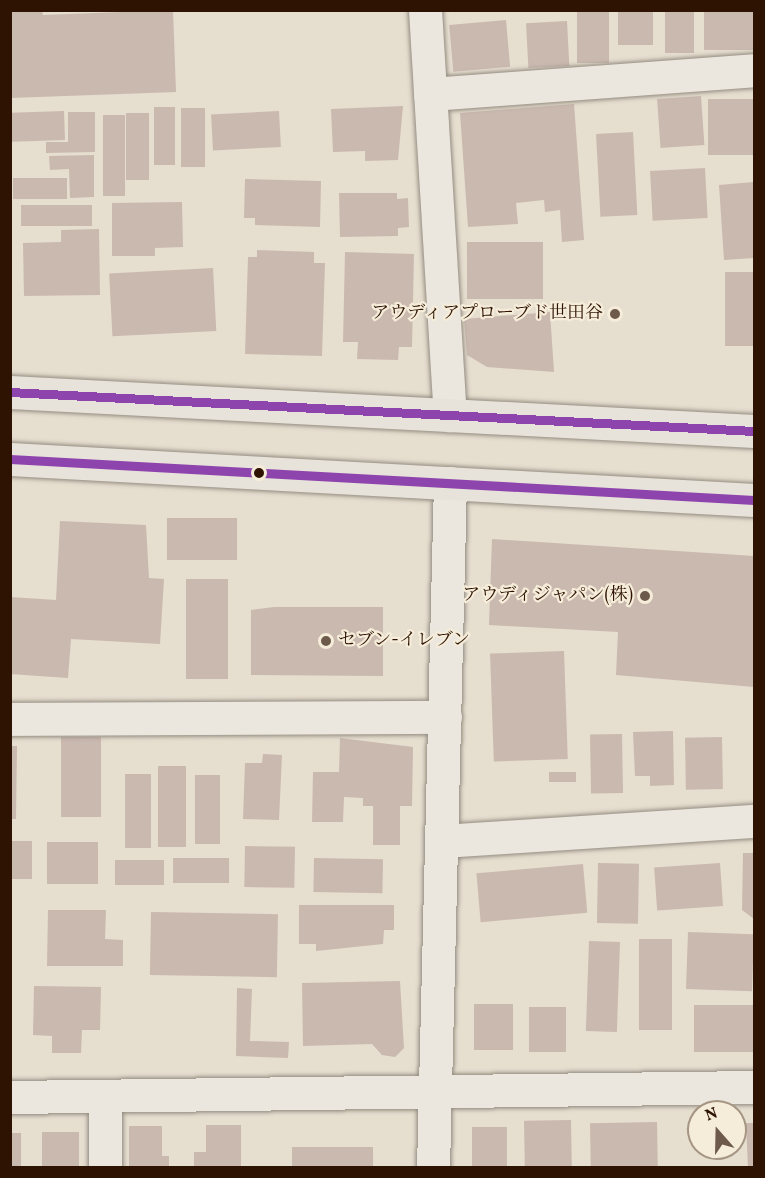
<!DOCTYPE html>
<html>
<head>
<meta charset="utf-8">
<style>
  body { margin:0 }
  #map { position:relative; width:765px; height:1178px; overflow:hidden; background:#e6decf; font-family:Vollkorn,"Noto Serif JP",serif }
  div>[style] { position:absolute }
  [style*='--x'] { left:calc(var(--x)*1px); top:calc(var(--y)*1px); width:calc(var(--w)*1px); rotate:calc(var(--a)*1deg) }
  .building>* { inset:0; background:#cab9af; transform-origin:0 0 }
  .roads { filter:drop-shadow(0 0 2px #948c81) drop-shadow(0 0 2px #948c81) }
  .minor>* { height:33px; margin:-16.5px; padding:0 16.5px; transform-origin:16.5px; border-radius:16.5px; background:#ebe7df }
  .major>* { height:33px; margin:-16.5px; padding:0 16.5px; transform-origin:16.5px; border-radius:16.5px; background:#e8e3da }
  .bus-1>* { height:9px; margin:-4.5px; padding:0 4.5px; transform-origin:4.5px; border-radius:4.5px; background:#8e44ad }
  .dots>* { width:16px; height:16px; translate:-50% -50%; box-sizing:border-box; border:3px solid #f5ecd9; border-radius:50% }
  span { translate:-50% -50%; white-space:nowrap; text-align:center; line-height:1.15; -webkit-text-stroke:4.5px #f5ecd9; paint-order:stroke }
  .poi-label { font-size:18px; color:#2e1302 }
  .right { translate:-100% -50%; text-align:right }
  .left { translate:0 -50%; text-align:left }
  .frame { position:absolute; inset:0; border:12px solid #2e1302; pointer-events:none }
  .north { position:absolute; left:687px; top:1100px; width:60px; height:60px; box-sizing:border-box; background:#f5ecd9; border:2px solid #a59583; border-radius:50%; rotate:340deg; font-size:16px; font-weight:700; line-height:24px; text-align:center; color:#2e1302 }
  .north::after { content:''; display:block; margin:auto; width:21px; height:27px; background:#6e5a4a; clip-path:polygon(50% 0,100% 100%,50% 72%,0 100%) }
</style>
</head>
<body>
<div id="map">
  <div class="building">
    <div style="clip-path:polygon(10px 10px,42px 10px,43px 15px,173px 10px,176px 92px,10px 98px)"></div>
    <div style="left:577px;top:10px;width:32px;height:53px"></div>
    <div style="left:618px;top:10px;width:35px;height:35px"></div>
    <div style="left:665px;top:10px;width:29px;height:43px"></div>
    <div style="left:704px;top:10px;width:50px;height:40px"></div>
    <div style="left:506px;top:20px;width:47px;height:57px;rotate:85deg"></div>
    <div style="left:567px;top:21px;width:45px;height:41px;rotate:87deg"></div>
    <div style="left:701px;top:96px;width:49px;height:44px;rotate:86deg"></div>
    <div style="left:754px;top:99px;width:56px;height:46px;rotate:90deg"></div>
    <div style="clip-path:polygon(574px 104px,584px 240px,562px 242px,560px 210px,545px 212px,544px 200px,516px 203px,518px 224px,468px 227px,460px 113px)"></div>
    <div style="clip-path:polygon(403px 106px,398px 160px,365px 161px,365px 151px,333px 152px,331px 109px)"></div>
    <div style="left:154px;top:107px;width:21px;height:58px"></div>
    <div style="left:181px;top:108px;width:24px;height:59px"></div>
    <div style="left:64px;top:111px;width:29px;height:53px;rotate:88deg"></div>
    <div style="left:279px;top:111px;width:36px;height:68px;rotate:87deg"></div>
    <div style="clip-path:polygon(68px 112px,95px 112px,95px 152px,46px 153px,46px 142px,68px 142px)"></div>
    <div style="left:126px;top:113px;width:23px;height:67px"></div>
    <div style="left:103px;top:115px;width:22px;height:81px"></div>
    <div style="left:633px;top:132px;width:83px;height:37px;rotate:87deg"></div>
    <div style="clip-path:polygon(94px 155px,94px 197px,70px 198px,69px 169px,50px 170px,49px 156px)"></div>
    <div style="left:705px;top:168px;width:50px;height:55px;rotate:87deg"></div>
    <div style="left:67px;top:178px;width:21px;height:54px;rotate:90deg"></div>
    <div style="clip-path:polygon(245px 179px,321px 181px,320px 227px,255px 225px,255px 218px,244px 218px)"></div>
    <div style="clip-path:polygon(754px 182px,754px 258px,724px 260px,719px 185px)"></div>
    <div style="clip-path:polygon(339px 193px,397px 193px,397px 199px,408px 198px,409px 227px,398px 228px,398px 236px,340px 237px)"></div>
    <div style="clip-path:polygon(182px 202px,183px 247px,155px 248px,155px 256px,112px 256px,112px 203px)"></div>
    <div style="left:92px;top:205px;width:21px;height:71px;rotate:90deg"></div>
    <div style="clip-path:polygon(99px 229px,100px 295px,24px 296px,23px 243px,61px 242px,61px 230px)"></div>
    <div style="left:543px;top:242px;width:57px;height:76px;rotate:90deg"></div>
    <div style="clip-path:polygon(257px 250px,314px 252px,314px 263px,325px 263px,322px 356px,245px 354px,248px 257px,257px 257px)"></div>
    <div style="clip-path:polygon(345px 252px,414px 254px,412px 347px,399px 347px,398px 360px,357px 359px,358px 342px,343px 342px)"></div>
    <div style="left:213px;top:268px;width:63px;height:104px;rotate:87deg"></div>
    <div style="left:725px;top:272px;width:29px;height:74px"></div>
    <div style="clip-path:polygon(550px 312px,554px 372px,487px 367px,467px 355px,464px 319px)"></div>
    <div style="left:167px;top:518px;width:70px;height:42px"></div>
    <div style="clip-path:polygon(60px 521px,146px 525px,149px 578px,164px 579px,160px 644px,71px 639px,68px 678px,10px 674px,10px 597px,56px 600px)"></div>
    <div style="clip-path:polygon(492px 539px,754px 556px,754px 687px,616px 675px,618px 632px,489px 625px)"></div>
    <div style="left:186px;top:579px;width:42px;height:100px"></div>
    <div style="clip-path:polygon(274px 607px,383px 607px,383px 676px,251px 675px,251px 610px)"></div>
    <div style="left:564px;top:651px;width:108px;height:74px;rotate:88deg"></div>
    <div style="clip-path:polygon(673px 731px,674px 785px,650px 786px,650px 776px,635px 776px,633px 732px)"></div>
    <div style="left:622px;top:734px;width:59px;height:32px;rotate:89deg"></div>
    <div style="left:61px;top:737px;width:40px;height:80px"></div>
    <div style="left:722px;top:737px;width:52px;height:37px;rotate:89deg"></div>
    <div style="clip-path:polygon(340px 738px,413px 747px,412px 806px,400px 806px,400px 845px,373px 845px,373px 806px,363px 806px,363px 798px,344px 797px,343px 822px,312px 822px,313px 772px,339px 772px)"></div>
    <div style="clip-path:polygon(10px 746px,17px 746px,16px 819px,10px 819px)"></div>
    <div style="clip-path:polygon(263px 754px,282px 755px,279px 820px,243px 819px,245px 763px,262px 763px)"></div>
    <div style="left:158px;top:766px;width:28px;height:81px"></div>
    <div style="left:549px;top:772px;width:27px;height:10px"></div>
    <div style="left:125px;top:774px;width:26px;height:74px"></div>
    <div style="left:220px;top:775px;width:69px;height:25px;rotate:90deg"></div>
    <div style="left:10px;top:841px;width:22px;height:38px"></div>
    <div style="left:47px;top:842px;width:51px;height:42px"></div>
    <div style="left:245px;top:846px;width:50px;height:41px;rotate:1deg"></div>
    <div style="clip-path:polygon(743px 853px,754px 853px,754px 919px,742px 910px)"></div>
    <div style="left:173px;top:858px;width:56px;height:25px"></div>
    <div style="left:314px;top:858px;width:69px;height:34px;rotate:1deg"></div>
    <div style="left:115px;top:860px;width:49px;height:25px"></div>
    <div style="left:598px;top:863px;width:41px;height:60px;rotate:1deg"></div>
    <div style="left:720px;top:863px;width:43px;height:66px;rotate:86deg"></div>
    <div style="left:583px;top:864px;width:49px;height:107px;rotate:85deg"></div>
    <div style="clip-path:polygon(299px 905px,394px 905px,394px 930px,384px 930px,383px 944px,316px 951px,316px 944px,299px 944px)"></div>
    <div style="clip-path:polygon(48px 910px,106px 910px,105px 939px,123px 940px,123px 966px,47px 966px)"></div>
    <div style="left:151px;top:912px;width:127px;height:63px;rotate:1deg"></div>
    <div style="left:688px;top:932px;width:66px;height:57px;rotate:2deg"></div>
    <div style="left:639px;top:939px;width:33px;height:91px"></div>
    <div style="left:589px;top:941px;width:31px;height:90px;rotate:2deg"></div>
    <div style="clip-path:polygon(400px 981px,404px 1048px,395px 1057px,382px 1055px,372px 1044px,303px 1046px,302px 983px)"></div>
    <div style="clip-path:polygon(34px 986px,101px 987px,100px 1030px,82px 1030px,81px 1053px,52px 1053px,52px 1036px,33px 1035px)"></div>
    <div style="clip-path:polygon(237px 988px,252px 989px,250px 1041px,289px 1042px,288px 1058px,236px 1056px)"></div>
    <div style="left:474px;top:1004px;width:39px;height:46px"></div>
    <div style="left:754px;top:1005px;width:47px;height:60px;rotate:90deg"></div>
    <div style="left:529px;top:1007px;width:37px;height:45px"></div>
    <div style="left:571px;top:1120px;width:48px;height:47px;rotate:89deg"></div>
    <div style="left:657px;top:1122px;width:46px;height:67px;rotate:89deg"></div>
    <div style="clip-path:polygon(746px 1123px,754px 1123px,754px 1168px,748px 1168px)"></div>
    <div style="clip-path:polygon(206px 1125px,241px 1125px,241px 1168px,194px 1168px,194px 1152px,206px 1152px)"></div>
    <div style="clip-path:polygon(129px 1126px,162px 1126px,162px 1156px,169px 1156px,169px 1168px,129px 1168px)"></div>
    <div style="left:472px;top:1127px;width:35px;height:41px"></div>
    <div style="left:42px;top:1132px;width:37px;height:36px"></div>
    <div style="left:10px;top:1133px;width:11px;height:35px"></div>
    <div style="left:292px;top:1147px;width:81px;height:21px"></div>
  </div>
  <div class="roads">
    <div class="minor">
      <div style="--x:425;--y:10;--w:406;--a:86.5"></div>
      <div style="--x:430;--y:94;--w:325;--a:-4.2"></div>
      <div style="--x:10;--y:719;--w:435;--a:-0.3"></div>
      <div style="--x:443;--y:841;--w:312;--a:-3.7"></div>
      <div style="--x:10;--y:1097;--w:744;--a:-0.77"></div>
      <div style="--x:105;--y:1097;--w:71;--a:90"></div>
      <div style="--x:433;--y:1168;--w:685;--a:-88.58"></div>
    </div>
    <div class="major">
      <div style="--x:10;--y:392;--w:745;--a:3"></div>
      <div style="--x:10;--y:459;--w:745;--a:3.15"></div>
    </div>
  </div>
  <div class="bus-1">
    <div style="--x:10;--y:392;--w:745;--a:3"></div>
    <div style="--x:10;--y:459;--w:745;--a:3.15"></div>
  </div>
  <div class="dots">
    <div style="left:615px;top:314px;background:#6e5a4a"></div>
    <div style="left:259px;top:473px;background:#2e1302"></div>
    <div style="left:645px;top:596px;background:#6e5a4a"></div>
    <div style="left:326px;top:641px;background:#6e5a4a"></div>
  </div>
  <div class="poi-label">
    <span class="right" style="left:603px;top:314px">アウディアプローブド世田谷</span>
    <span class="right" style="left:633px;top:596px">アウディジャパン(株)</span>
    <span class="left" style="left:338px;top:641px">セブン-イレブン</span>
  </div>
  <div class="frame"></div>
  <div class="north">N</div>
</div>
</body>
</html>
